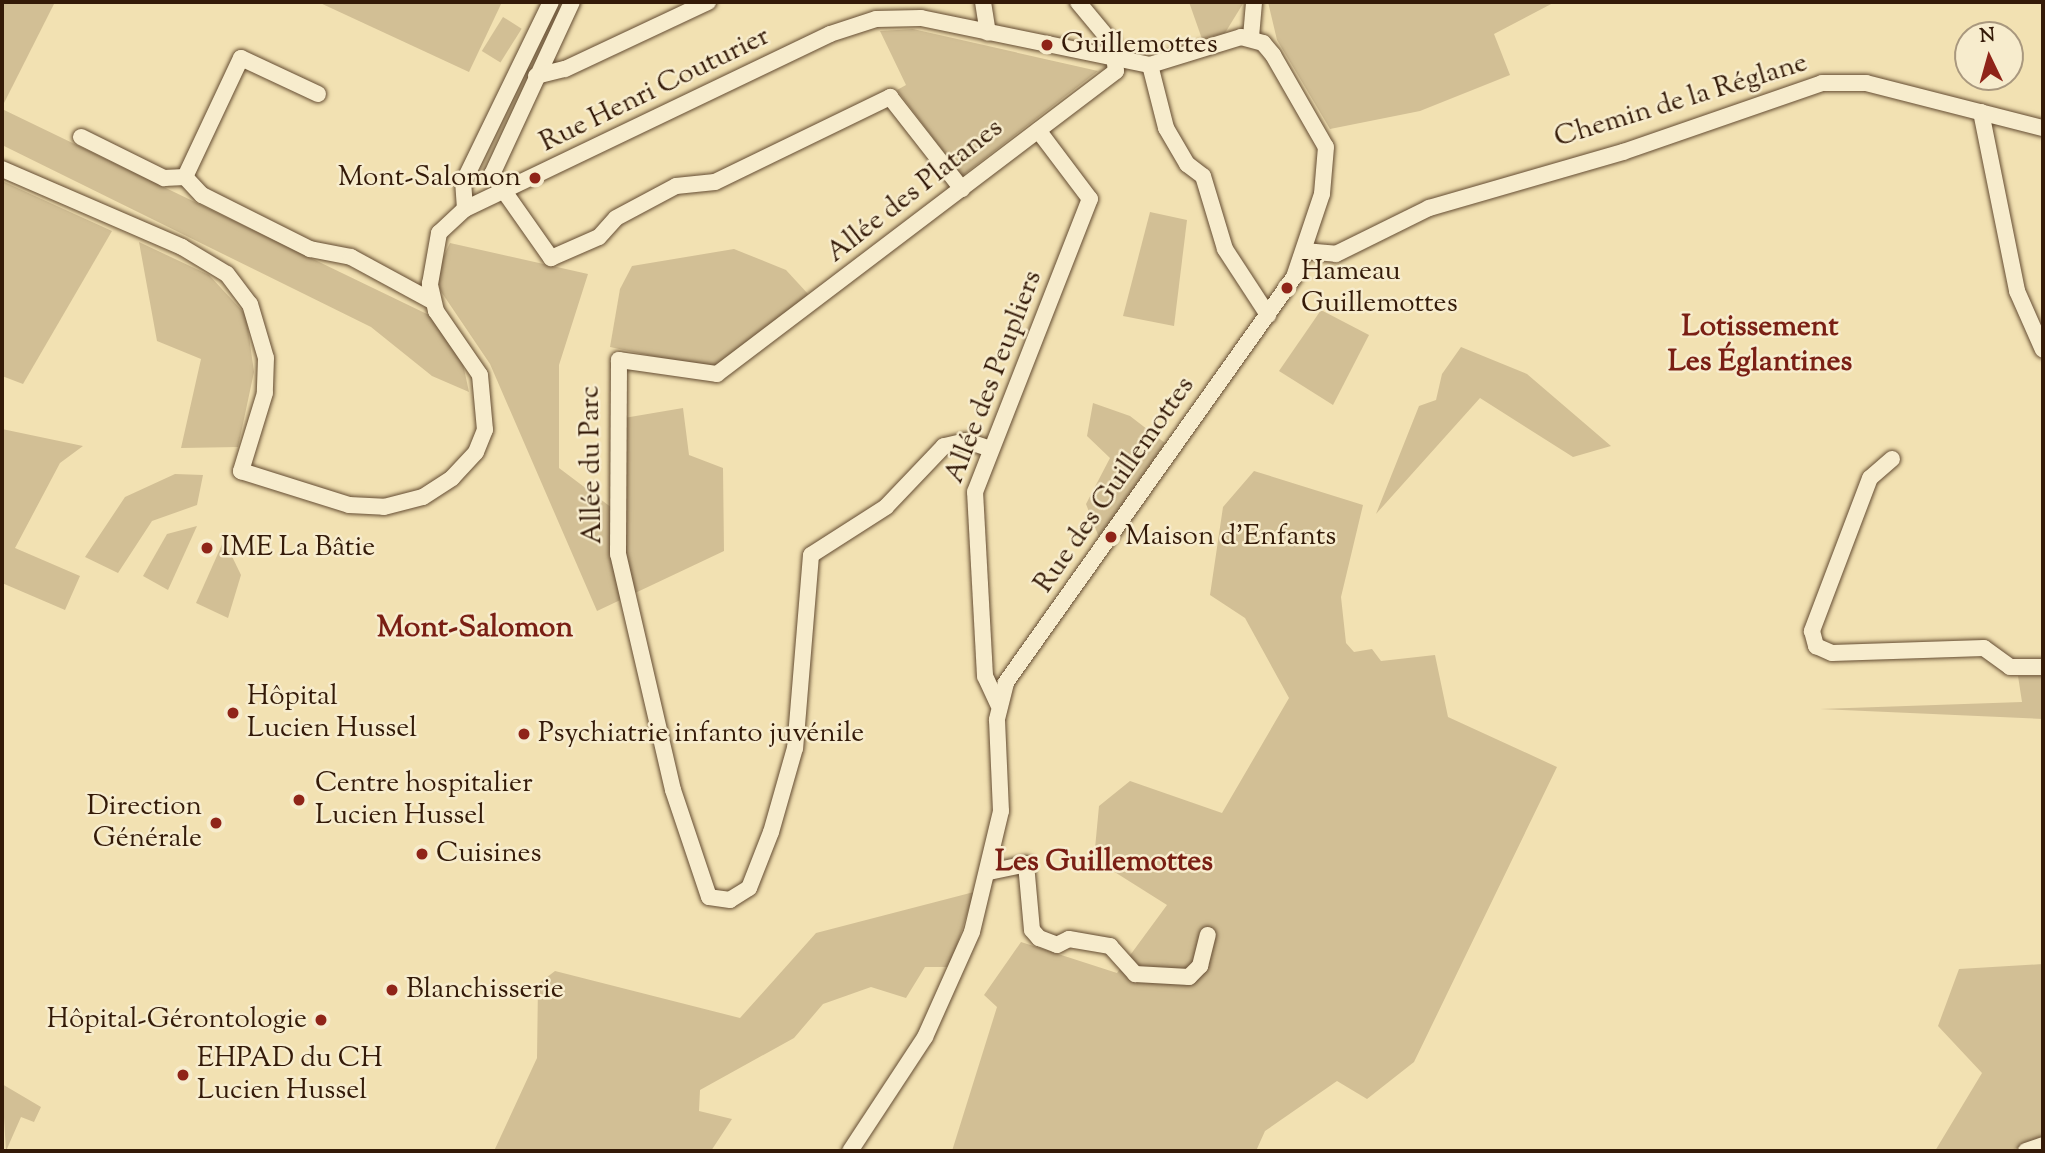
<!DOCTYPE html>
<html>
<head>
<meta charset="utf-8">
<style>
  body { margin:0 }
  #map { position:relative; width:2045px; height:1153px; overflow:hidden; background:#f2e1b2; font-family:"Sorts Mill Goudy",serif }
  div>[style] { position:absolute }
  [style*='--x'] { left:calc(var(--x)*1px); top:calc(var(--y)*1px); width:calc(var(--w)*1px); rotate:calc(var(--a)*1deg) }
  .green>* { inset:0; background:#d2bf95; transform-origin:0 0 }
  .roads { filter:drop-shadow(0 0 2px #644c32) drop-shadow(0 0 2px #644c32) }
  .minor>* { height:16px; margin:-8px; padding:0 8px; transform-origin:8px; border-radius:8px; background:#f7eccd }
  .dots>* { width:19px; height:19px; translate:-50% -50%; box-sizing:border-box; border:4px solid #f7eccd; border-radius:50% }
  span { translate:-50% -50%; white-space:nowrap; text-align:center; line-height:1.15; -webkit-text-stroke:5px #f7eccd; paint-order:stroke }
  .poi-label { font-size:28px; color:#341a08 }
  .left { translate:0 -50%; text-align:left }
  .right { translate:-100% -50%; text-align:right }
  .street-label { font-size:28px; color:#341a08 }
  .neighbourhood-label { font-size:30px; color:#7a1f14; font-weight:700 }
  .frame { position:absolute; inset:0; border:4px solid #341a08; pointer-events:none }
  .north { position:absolute; left:1954px; top:21px; width:70px; height:70px; box-sizing:border-box; background:#f7eccd; border:2px solid #a9987e; border-radius:50%; rotate:355deg; font-size:19px; font-weight:700; line-height:28px; text-align:center; color:#341a08 }
  .north::after { content:''; display:block; margin:auto; width:24px; height:32px; background:#8f2418; clip-path:polygon(50% 0,100% 100%,50% 72%,0 100%) }
</style>
</head>
<body>
<div id="map">
  <div class="green">
    <div style="clip-path:polygon(2px 2px,55px 2px,2px 107px)"></div>
    <div style="clip-path:polygon(318px 2px,502px 2px,469px 72px)"></div>
    <div style="clip-path:polygon(1189px 2px,1244px 2px,1225px 33px,1202px 39px)"></div>
    <div style="clip-path:polygon(1268px 2px,1555px 2px,1494px 34px,1510px 75px,1420px 111px,1330px 129px,1277px 40px)"></div>
    <div style="left:503px;top:17px;width:22px;height:40px;rotate:32deg"></div>
    <div style="clip-path:polygon(913px 29px,1098px 71px,962px 176px,897px 90px,906px 85px,880px 31px)"></div>
    <div style="clip-path:polygon(2px 109px,429px 315px,463px 364px,469px 392px,432px 376px,371px 327px,2px 145px)"></div>
    <div style="clip-path:polygon(2px 181px,112px 231px,23px 384px,2px 376px)"></div>
    <div style="clip-path:polygon(1150px 212px,1187px 220px,1174px 326px,1123px 316px)"></div>
    <div style="clip-path:polygon(139px 242px,209px 275px,246px 315px,254px 372px,238px 447px,181px 448px,201px 359px,157px 341px)"></div>
    <div style="clip-path:polygon(450px 243px,588px 274px,559px 365px,559px 468px,624px 517px,624px 418px,683px 408px,689px 455px,723px 468px,724px 551px,597px 611px,490px 364px,440px 290px,437px 270px)"></div>
    <div style="clip-path:polygon(734px 249px,786px 270px,809px 295px,713px 369px,610px 347px,620px 289px,632px 266px)"></div>
    <div style="clip-path:polygon(1321px 310px,1369px 335px,1333px 405px,1279px 371px)"></div>
    <div style="clip-path:polygon(1461px 347px,1527px 374px,1611px 446px,1573px 457px,1480px 398px,1376px 514px,1419px 406px,1436px 400px,1442px 374px)"></div>
    <div style="clip-path:polygon(1093px 403px,1130px 416px,1165px 443px,1100px 540px,1086px 504px,1110px 458px,1087px 436px)"></div>
    <div style="clip-path:polygon(2px 429px,83px 446px,60px 463px,15px 548px,80px 576px,65px 610px,2px 583px)"></div>
    <div style="clip-path:polygon(1254px 471px,1363px 505px,1341px 597px,1346px 643px,1354px 652px,1372px 649px,1381px 661px,1435px 655px,1448px 717px,1557px 767px,1414px 1062px,1367px 1099px,1337px 1081px,1265px 1131px,1256px 1151px,952px 1151px,997px 1007px,984px 995px,1021px 942px,1117px 973px,1167px 905px,1094px 859px,1099px 806px,1130px 781px,1222px 813px,1289px 698px,1245px 618px,1210px 595px,1223px 507px)"></div>
    <div style="clip-path:polygon(175px 474px,203px 475px,197px 505px,152px 521px,118px 573px,85px 557px,125px 497px)"></div>
    <div style="clip-path:polygon(197px 526px,168px 590px,143px 576px,167px 534px)"></div>
    <div style="clip-path:polygon(224px 540px,241px 575px,228px 618px,196px 603px)"></div>
    <div style="clip-path:polygon(2018px 676px,2043px 676px,2043px 719px,1820px 709px,2022px 702px)"></div>
    <div style="clip-path:polygon(974px 892px,950px 967px,925px 967px,906px 998px,871px 987px,823px 1004px,794px 1038px,700px 1090px,699px 1111px,732px 1119px,711px 1151px,494px 1151px,537px 1058px,538px 984px,555px 971px,740px 1018px,816px 933px)"></div>
    <div style="clip-path:polygon(2043px 964px,2043px 1140px,2008px 1151px,1935px 1151px,1982px 1073px,1938px 1026px,1959px 969px)"></div>
    <div style="clip-path:polygon(2px 1084px,41px 1107px,34px 1122px,21px 1117px,6px 1151px)"></div>
  </div>
  <div class="roads">
    <div class="minor">
      <div style="--x:572;--y:2;--w:190;--a:114.9"></div>
      <div style="--x:492;--y:174;--w:103;--a:54.9"></div>
      <div style="--x:551;--y:258;--w:52;--a:-23.6"></div>
      <div style="--x:599;--y:237;--w:25;--a:-48"></div>
      <div style="--x:616;--y:218;--w:68;--a:-28.1"></div>
      <div style="--x:676;--y:186;--w:39;--a:-6"></div>
      <div style="--x:715;--y:182;--w:195;--a:-25.9"></div>
      <div style="--x:890;--y:97;--w:117;--a:52"></div>
      <div style="--x:983;--y:2;--w:31;--a:81"></div>
      <div style="--x:1251;--y:37;--w:35;--a:-85"></div>
      <div style="--x:1150;--y:65;--w:65;--a:75.7"></div>
      <div style="--x:1166;--y:128;--w:42;--a:59.7"></div>
      <div style="--x:1187;--y:164;--w:20;--a:37"></div>
      <div style="--x:1203;--y:176;--w:76;--a:73.2"></div>
      <div style="--x:1225;--y:249;--w:79;--a:56.9"></div>
      <div style="--x:536;--y:76;--w:30;--a:-14"></div>
      <div style="--x:565;--y:69;--w:158;--a:-25.1"></div>
      <div style="--x:318;--y:94;--w:85;--a:-154.9"></div>
      <div style="--x:241;--y:58;--w:132;--a:115.2"></div>
      <div style="--x:185;--y:177;--w:25;--a:47"></div>
      <div style="--x:202;--y:195;--w:121;--a:26.6"></div>
      <div style="--x:310;--y:249;--w:42;--a:11"></div>
      <div style="--x:351;--y:257;--w:92;--a:28.5"></div>
      <div style="--x:1981;--y:112;--w:183;--a:78.6"></div>
      <div style="--x:2017;--y:291;--w:64;--a:66.2"></div>
      <div style="--x:81;--y:137;--w:93;--a:26.3"></div>
      <div style="--x:164;--y:178;--w:21;--a:-3"></div>
      <div style="--x:2;--y:169;--w:196;--a:23.4"></div>
      <div style="--x:182;--y:247;--w:52;--a:31"></div>
      <div style="--x:227;--y:274;--w:38;--a:53"></div>
      <div style="--x:250;--y:304;--w:56;--a:73.5"></div>
      <div style="--x:266;--y:358;--w:35;--a:92"></div>
      <div style="--x:265;--y:393;--w:82;--a:107.1"></div>
      <div style="--x:241;--y:471;--w:113;--a:17.5"></div>
      <div style="--x:349;--y:505;--w:35;--a:3"></div>
      <div style="--x:384;--y:507;--w:40;--a:-14.4"></div>
      <div style="--x:423;--y:497;--w:35;--a:-33"></div>
      <div style="--x:452;--y:478;--w:35;--a:-47"></div>
      <div style="--x:476;--y:452;--w:24;--a:-68"></div>
      <div style="--x:485;--y:430;--w:55;--a:-95.2"></div>
      <div style="--x:480;--y:375;--w:78;--a:-124.5"></div>
      <div style="--x:436;--y:311;--w:28;--a:-103"></div>
      <div style="--x:430;--y:284;--w:52;--a:-80"></div>
      <div style="--x:439;--y:233;--w:35;--a:-43"></div>
      <div style="--x:465;--y:209;--w:405;--a:-25.6"></div>
      <div style="--x:830;--y:34;--w:48;--a:-18.1"></div>
      <div style="--x:876;--y:19;--w:45;--a:-1.3"></div>
      <div style="--x:921;--y:18;--w:234;--a:11.6"></div>
      <div style="--x:1150;--y:65;--w:95;--a:-17.1"></div>
      <div style="--x:1241;--y:37;--w:23;--a:15"></div>
      <div style="--x:1263;--y:43;--w:16;--a:50"></div>
      <div style="--x:1273;--y:55;--w:106;--a:60.1"></div>
      <div style="--x:1326;--y:147;--w:47;--a:94.9"></div>
      <div style="--x:1322;--y:194;--w:88;--a:108.6"></div>
      <div style="--x:1294;--y:277;--w:498;--a:125.4"></div>
      <div style="--x:1006;--y:683;--w:38;--a:104"></div>
      <div style="--x:997;--y:720;--w:91;--a:87.5"></div>
      <div style="--x:1001;--y:811;--w:124;--a:103.5"></div>
      <div style="--x:972;--y:932;--w:115;--a:114.1"></div>
      <div style="--x:925;--y:1037;--w:136;--a:123.3"></div>
      <div style="--x:465;--y:209;--w:26;--a:-94"></div>
      <div style="--x:463;--y:183;--w:201;--a:-64.1"></div>
      <div style="--x:1304;--y:251;--w:32;--a:5"></div>
      <div style="--x:1336;--y:254;--w:104;--a:-26.3"></div>
      <div style="--x:1429;--y:208;--w:202;--a:-16.1"></div>
      <div style="--x:1623;--y:152;--w:211;--a:-19.1"></div>
      <div style="--x:1822;--y:83;--w:44;--a:0"></div>
      <div style="--x:1866;--y:83;--w:183;--a:14.3"></div>
      <div style="--x:991;--y:449;--w:26;--a:-162"></div>
      <div style="--x:966;--y:441;--w:23;--a:167"></div>
      <div style="--x:944;--y:446;--w:84;--a:133.6"></div>
      <div style="--x:886;--y:507;--w:89;--a:147.4"></div>
      <div style="--x:811;--y:555;--w:194;--a:94.7"></div>
      <div style="--x:795;--y:748;--w:87;--a:105.9"></div>
      <div style="--x:771;--y:832;--w:60;--a:111.4"></div>
      <div style="--x:749;--y:888;--w:22;--a:148"></div>
      <div style="--x:730;--y:900;--w:21;--a:-172"></div>
      <div style="--x:709;--y:897;--w:113;--a:-108.6"></div>
      <div style="--x:673;--y:790;--w:242;--a:-103.1"></div>
      <div style="--x:618;--y:554;--w:194;--a:-89.7"></div>
      <div style="--x:619;--y:360;--w:99;--a:8.1"></div>
      <div style="--x:717;--y:374;--w:501;--a:-37.21"></div>
      <div style="--x:1116;--y:71;--w:28;--a:-98"></div>
      <div style="--x:1112;--y:43;--w:53;--a:-129.7"></div>
      <div style="--x:1892;--y:459;--w:29;--a:139"></div>
      <div style="--x:1870;--y:478;--w:164;--a:110.8"></div>
      <div style="--x:1812;--y:631;--w:16;--a:75"></div>
      <div style="--x:1816;--y:646;--w:17;--a:24"></div>
      <div style="--x:1832;--y:653;--w:152;--a:-1.9"></div>
      <div style="--x:1984;--y:648;--w:32;--a:36"></div>
      <div style="--x:2010;--y:667;--w:33;--a:0"></div>
      <div style="--x:998;--y:704;--w:31;--a:-115"></div>
      <div style="--x:985;--y:676;--w:184;--a:-93.1"></div>
      <div style="--x:975;--y:492;--w:315;--a:-68.6"></div>
      <div style="--x:1090;--y:199;--w:86;--a:-127"></div>
      <div style="--x:989;--y:872;--w:38;--a:-12"></div>
      <div style="--x:1026;--y:864;--w:66;--a:84.8"></div>
      <div style="--x:1032;--y:930;--w:11;--a:49"></div>
      <div style="--x:1039;--y:938;--w:19;--a:21"></div>
      <div style="--x:1057;--y:945;--w:13;--a:-27"></div>
      <div style="--x:1069;--y:939;--w:42;--a:9.7"></div>
      <div style="--x:1110;--y:946;--w:38;--a:48"></div>
      <div style="--x:1135;--y:974;--w:54;--a:3.2"></div>
      <div style="--x:1189;--y:977;--w:16;--a:-45"></div>
      <div style="--x:1200;--y:966;--w:32;--a:-76"></div>
      <div style="--x:2026;--y:1151;--w:18;--a:-19"></div>
    </div>
  </div>
  <div class="dots">
    <div style="left:1047px;top:45px;background:#8f2418"></div>
    <div style="left:535px;top:178px;background:#8f2418"></div>
    <div style="left:1287px;top:288px;background:#8f2418"></div>
    <div style="left:1111px;top:537px;background:#8f2418"></div>
    <div style="left:207px;top:548px;background:#8f2418"></div>
    <div style="left:233px;top:713px;background:#8f2418"></div>
    <div style="left:524px;top:734px;background:#8f2418"></div>
    <div style="left:299px;top:800px;background:#8f2418"></div>
    <div style="left:216px;top:823px;background:#8f2418"></div>
    <div style="left:422px;top:854px;background:#8f2418"></div>
    <div style="left:392px;top:990px;background:#8f2418"></div>
    <div style="left:321px;top:1020px;background:#8f2418"></div>
    <div style="left:183px;top:1075px;background:#8f2418"></div>
  </div>
  <div class="poi-label">
    <span class="left" style="left:1061px;top:45px">Guillemottes</span>
    <span class="right" style="left:521px;top:178px">Mont-Salomon</span>
    <span class="left" style="left:1301px;top:288px">Hameau<br>Guillemottes</span>
    <span class="left" style="left:1125px;top:537px">Maison d’Enfants</span>
    <span class="left" style="left:221px;top:548px">IME La Bâtie</span>
    <span class="left" style="left:247px;top:713px">Hôpital<br>Lucien Hussel</span>
    <span class="left" style="left:538px;top:734px">Psychiatrie infanto juvénile</span>
    <span class="left" style="left:315px;top:800px">Centre hospitalier<br>Lucien Hussel</span>
    <span class="right" style="left:202px;top:823px">Direction<br>Générale</span>
    <span class="left" style="left:436px;top:854px">Cuisines</span>
    <span class="left" style="left:406px;top:990px">Blanchisserie</span>
    <span class="right" style="left:307px;top:1020px">Hôpital-Gérontologie</span>
    <span class="left" style="left:197px;top:1075px">EHPAD du CH<br>Lucien Hussel</span>
  </div>
  <div class="street-label">
    <span style="left:655px;top:90px;rotate:-26deg">Rue Henri Couturier</span>
    <span style="left:1681px;top:101px;rotate:-17deg">Chemin de la Réglane</span>
    <span style="left:915px;top:191px;rotate:-38deg">Allée des Platanes</span>
    <span style="left:994px;top:377px;rotate:-69deg">Allée des Peupliers</span>
    <span style="left:592px;top:465px;rotate:-91deg">Allée du Parc</span>
    <span style="left:1115px;top:485px;rotate:-55deg">Rue des Guillemottes</span>
  </div>
  <div class="neighbourhood-label">
    <span style="left:1760px;top:345px">Lotissement<br>Les Églantines</span>
    <span style="left:475px;top:629px">Mont-Salomon</span>
    <span style="left:1104px;top:863px">Les Guillemottes</span>
  </div>
  <div class="frame"></div>
  <div class="north">N</div>
</div>
</body>
</html>
